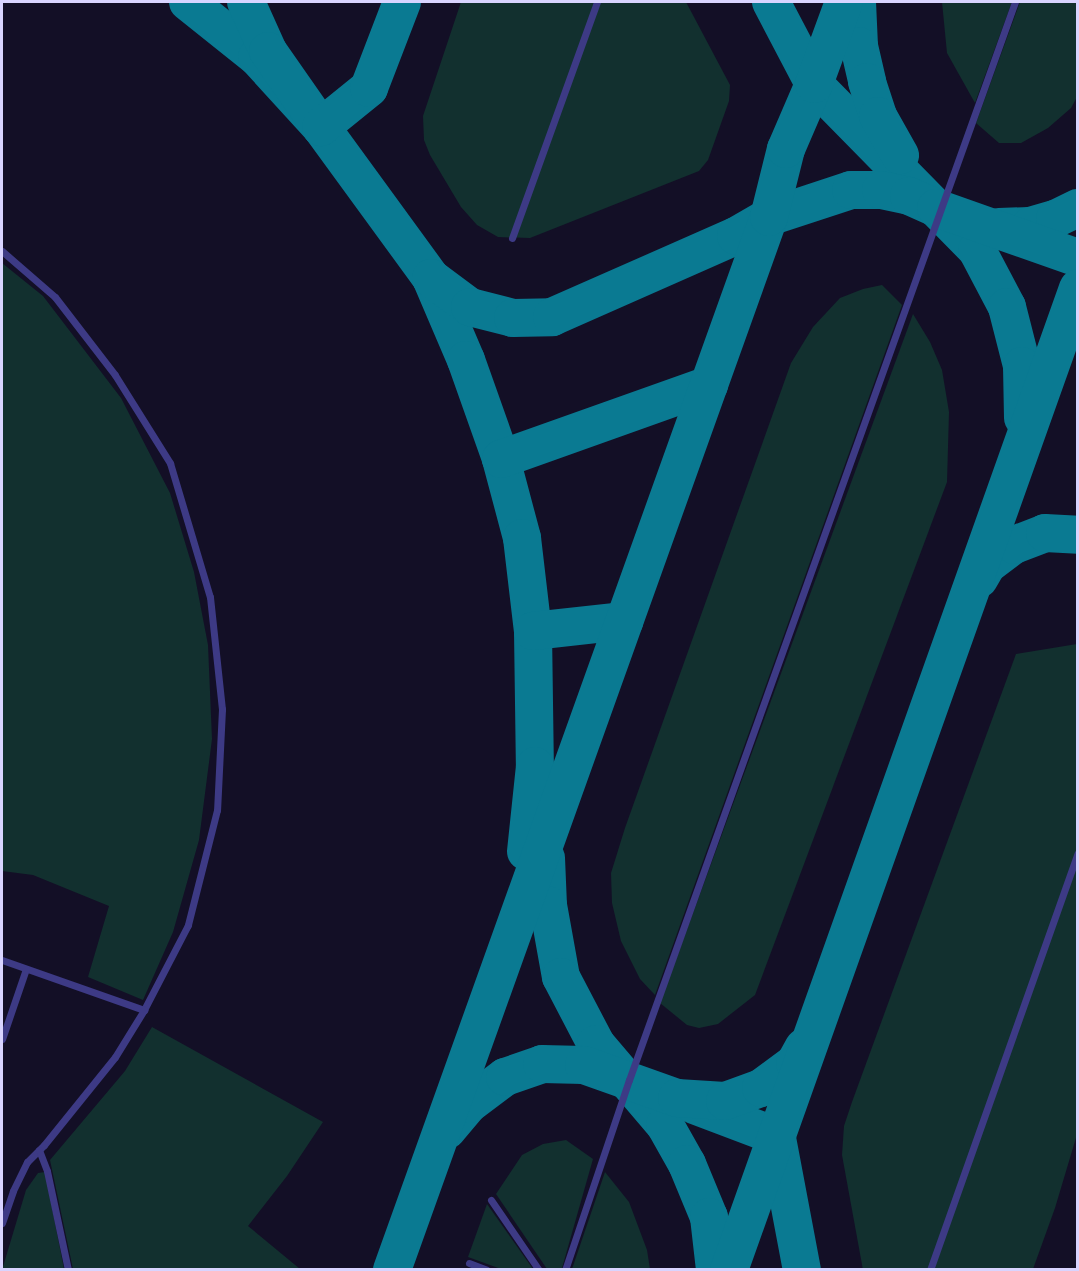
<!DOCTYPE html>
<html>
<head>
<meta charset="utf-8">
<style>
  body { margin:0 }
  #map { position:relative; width:1079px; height:1271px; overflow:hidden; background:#130f26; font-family:Jost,sans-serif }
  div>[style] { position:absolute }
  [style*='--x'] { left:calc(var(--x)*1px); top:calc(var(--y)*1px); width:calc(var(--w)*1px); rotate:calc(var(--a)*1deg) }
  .green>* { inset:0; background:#12302f }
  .taxiway>* { height:38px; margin:-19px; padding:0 19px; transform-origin:19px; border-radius:19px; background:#0a7a92 }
  .lane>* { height:7px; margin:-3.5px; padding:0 3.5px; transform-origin:3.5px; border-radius:3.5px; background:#3d3a85 }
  span { translate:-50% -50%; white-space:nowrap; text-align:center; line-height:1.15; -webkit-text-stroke:5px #130f26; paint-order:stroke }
  .frame { position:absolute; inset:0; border:3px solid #d9d4ff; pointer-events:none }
</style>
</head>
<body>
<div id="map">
  <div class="green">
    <div style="clip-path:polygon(461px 2px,686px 2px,730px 85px,729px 101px,708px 160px,699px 171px,530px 238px,498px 237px,477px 225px,461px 207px,430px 155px,424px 140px,423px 116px)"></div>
    <div style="clip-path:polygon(942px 2px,1012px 2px,975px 103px,947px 53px)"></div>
    <div style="clip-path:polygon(1020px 2px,1077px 2px,1077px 97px,1071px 108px,1048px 128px,1021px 143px,999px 143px,976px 123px)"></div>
    <div style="clip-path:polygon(2px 263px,43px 296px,121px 398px,170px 493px,194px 572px,208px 645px,212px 739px,199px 840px,173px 932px,143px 1000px,88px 977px,109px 906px,33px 875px,2px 871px)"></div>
    <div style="clip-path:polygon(882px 285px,902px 305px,655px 995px,640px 979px,621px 941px,612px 903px,611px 873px,625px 828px,791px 363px,813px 327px,840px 298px,863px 289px)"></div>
    <div style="clip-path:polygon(913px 314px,930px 342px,942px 370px,949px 412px,947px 482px,755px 995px,718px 1024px,699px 1028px,687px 1025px,660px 1003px)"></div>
    <div style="clip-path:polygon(1077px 644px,1078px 1131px,1055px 1208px,1033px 1269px,863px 1270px,842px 1155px,844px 1126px,852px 1102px,1016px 654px)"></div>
    <div style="clip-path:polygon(152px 1027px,323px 1122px,287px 1176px,248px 1226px,300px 1269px,73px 1269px,50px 1160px,125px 1071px)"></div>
    <div style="clip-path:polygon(566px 1140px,593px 1159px,562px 1268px,547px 1269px,496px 1194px,522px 1155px,543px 1144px)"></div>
    <div style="clip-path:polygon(45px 1172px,64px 1269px,2px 1270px,26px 1190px,38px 1173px)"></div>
    <div style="clip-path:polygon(605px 1172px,629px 1202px,647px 1250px,650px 1269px,572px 1269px)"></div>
    <div style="clip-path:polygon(487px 1204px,533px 1269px,501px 1269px,468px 1257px)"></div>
  </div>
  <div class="taxiway">
    <div style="--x:188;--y:2;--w:88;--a:38.6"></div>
    <div style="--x:257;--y:57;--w:95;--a:47.6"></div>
    <div style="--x:321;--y:127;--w:187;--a:53.9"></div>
    <div style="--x:431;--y:278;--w:89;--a:66.9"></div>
    <div style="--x:466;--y:360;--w:105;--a:70.5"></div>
    <div style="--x:501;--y:459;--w:82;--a:75.1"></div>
    <div style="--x:522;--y:538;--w:94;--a:83.3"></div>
    <div style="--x:533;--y:631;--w:135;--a:89.2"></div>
    <div style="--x:535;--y:766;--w:86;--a:96"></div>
    <div style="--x:246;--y:2;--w:54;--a:65.8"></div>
    <div style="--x:268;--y:51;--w:93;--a:55.1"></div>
    <div style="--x:321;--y:127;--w:62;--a:-39.1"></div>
    <div style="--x:369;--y:88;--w:92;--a:-69"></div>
    <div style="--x:771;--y:2;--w:93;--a:62.3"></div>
    <div style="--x:814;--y:84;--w:233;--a:45.5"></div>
    <div style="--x:977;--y:250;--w:64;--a:62.2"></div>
    <div style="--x:1007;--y:307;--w:61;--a:75.7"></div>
    <div style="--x:1022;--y:366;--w:52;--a:88.9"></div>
    <div style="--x:857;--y:2;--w:44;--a:87.4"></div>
    <div style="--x:859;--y:46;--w:37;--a:77"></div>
    <div style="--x:867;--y:82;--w:36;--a:72"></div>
    <div style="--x:878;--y:116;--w:45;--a:60.6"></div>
    <div style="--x:999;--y:227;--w:31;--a:-2"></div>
    <div style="--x:1030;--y:226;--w:26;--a:-16"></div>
    <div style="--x:1055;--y:219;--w:25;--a:-26"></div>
    <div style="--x:431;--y:278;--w:49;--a:36.6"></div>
    <div style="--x:470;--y:307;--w:44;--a:14.3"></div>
    <div style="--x:513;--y:318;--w:39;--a:-1"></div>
    <div style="--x:552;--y:317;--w:201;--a:-23.8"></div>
    <div style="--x:736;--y:236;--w:38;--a:-30"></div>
    <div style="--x:769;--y:217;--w:86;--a:-18.2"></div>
    <div style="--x:851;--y:190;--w:30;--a:0"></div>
    <div style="--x:881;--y:190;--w:29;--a:12"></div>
    <div style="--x:909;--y:196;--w:30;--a:24"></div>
    <div style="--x:936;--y:208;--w:151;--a:19.4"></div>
    <div style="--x:501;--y:459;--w:221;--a:-19.6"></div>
    <div style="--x:979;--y:579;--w:16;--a:-60"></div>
    <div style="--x:987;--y:565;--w:34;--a:-37"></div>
    <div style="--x:1014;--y:545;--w:33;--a:-21"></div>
    <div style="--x:1045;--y:533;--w:33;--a:3"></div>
    <div style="--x:533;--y:631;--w:92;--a:-6.3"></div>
    <div style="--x:546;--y:858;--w:47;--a:87.6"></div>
    <div style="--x:548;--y:905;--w:73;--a:79.8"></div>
    <div style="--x:561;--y:977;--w:76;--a:62.4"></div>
    <div style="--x:596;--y:1044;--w:106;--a:49.6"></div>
    <div style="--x:665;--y:1125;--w:45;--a:60.6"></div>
    <div style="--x:687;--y:1164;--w:57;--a:67.5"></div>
    <div style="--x:709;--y:1217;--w:53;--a:83.5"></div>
    <div style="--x:694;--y:1105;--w:88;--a:20.7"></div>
    <div style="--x:447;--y:1130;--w:34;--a:-50"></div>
    <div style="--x:469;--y:1104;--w:45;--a:-36.9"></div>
    <div style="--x:505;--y:1077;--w:39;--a:-19"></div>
    <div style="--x:542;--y:1064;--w:42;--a:1.4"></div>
    <div style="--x:584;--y:1065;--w:99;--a:19.5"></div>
    <div style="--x:677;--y:1098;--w:48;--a:3.6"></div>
    <div style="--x:725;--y:1101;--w:38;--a:-20"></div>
    <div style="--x:761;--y:1088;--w:42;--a:-36.3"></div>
    <div style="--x:795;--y:1063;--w:18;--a:-61"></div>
    <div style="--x:777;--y:1138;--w:134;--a:79.3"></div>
    <div style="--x:392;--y:1270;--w:1118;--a:-70.3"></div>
    <div style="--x:769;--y:217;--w:70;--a:-76"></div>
    <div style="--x:786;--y:149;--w:71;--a:-66.7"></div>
    <div style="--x:814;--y:84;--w:87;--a:-69.9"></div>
    <div style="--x:729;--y:1270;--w:1042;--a:-70.43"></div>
  </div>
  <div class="lane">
    <div style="--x:512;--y:238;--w:251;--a:-70.2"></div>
    <div style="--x:2;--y:251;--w:70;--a:41"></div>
    <div style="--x:55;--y:297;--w:98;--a:52.4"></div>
    <div style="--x:115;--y:375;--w:104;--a:58"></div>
    <div style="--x:170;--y:463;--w:140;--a:73.4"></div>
    <div style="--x:210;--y:597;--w:113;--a:83.9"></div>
    <div style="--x:222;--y:709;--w:101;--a:92.8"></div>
    <div style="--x:217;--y:810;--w:119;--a:104.2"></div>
    <div style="--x:188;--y:925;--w:96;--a:117.4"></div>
    <div style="--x:2;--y:960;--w:151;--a:19.4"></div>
    <div style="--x:144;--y:1010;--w:55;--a:121.7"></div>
    <div style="--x:115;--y:1057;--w:113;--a:128.9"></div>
    <div style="--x:44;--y:1145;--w:24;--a:135"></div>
    <div style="--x:27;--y:1162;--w:32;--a:116"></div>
    <div style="--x:13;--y:1191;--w:34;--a:109"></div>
    <div style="--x:2;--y:1039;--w:74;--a:-71.1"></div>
    <div style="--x:39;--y:1150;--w:22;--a:69"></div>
    <div style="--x:47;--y:1171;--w:101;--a:78"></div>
    <div style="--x:491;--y:1200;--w:85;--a:55.6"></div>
    <div style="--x:469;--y:1263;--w:19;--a:21"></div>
    <div style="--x:565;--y:1270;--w:200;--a:-71.4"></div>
    <div style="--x:629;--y:1080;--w:1145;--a:-70.3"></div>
    <div style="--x:930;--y:1270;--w:442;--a:-70.5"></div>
  </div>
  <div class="frame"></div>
</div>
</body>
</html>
